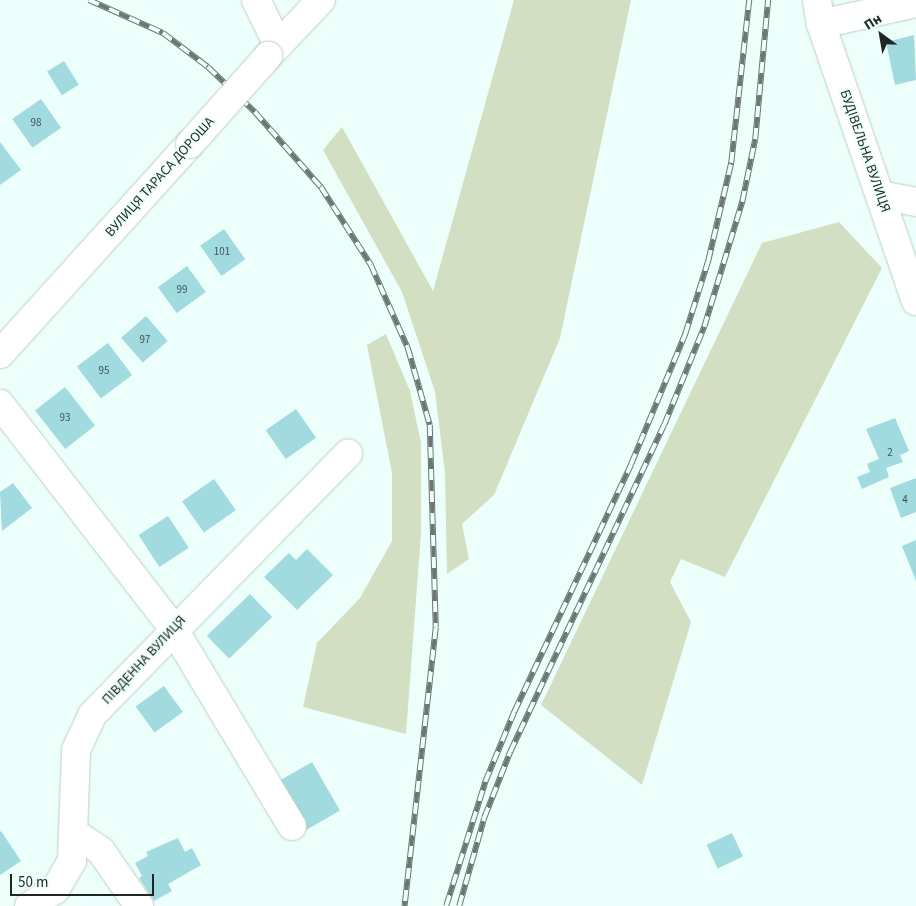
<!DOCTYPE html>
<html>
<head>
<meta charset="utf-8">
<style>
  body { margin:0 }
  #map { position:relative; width:916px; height:906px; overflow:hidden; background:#edfffa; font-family:"Source Sans 3",sans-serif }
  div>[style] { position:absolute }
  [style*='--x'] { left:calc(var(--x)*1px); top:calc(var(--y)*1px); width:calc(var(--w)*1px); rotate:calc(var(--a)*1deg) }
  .green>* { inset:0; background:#d3dfc3 }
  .building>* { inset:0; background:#a1dadf; transform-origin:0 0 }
  .roads { filter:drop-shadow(0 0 1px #becfca) drop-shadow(0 0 1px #becfca) }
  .minor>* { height:28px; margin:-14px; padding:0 14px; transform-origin:14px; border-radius:14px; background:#fff }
  .rail>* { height:5.5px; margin-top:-2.75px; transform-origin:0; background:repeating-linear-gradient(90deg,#edfffa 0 11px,#6c7774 0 22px); box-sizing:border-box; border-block:1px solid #6c7774 }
  .bridges { filter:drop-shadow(0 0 1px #becfca) drop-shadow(0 0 1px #becfca) }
  .minor-bridge>* { height:28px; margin:-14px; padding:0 14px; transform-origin:14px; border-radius:14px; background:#fff }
  span { translate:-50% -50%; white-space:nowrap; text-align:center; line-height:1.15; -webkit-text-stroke:4px #edfffa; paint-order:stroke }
  .number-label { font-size:11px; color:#405353 }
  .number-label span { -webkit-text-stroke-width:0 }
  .street-label { font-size:14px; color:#1f2624 }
  .north { position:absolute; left:856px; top:10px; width:50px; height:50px; -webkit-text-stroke:4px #edfffa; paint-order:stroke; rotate:328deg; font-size:14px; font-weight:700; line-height:20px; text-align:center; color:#1f2624 }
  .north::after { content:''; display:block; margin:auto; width:18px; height:22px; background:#1f2624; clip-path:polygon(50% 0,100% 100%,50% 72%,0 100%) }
  .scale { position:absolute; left:10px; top:874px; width:144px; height:22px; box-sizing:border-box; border:2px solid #1f2624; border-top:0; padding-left:6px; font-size:15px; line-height:18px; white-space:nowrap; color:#1f2624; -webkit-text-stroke:4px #edfffa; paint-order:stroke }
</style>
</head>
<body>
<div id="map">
  <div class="green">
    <div style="clip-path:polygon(514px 0,631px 0,560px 338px,494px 495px,462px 524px,469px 559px,447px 574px,445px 473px,435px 392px,402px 292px,323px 150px,342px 127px,433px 291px)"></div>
    <div style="clip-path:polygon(839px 222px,882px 268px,725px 577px,681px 559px,670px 582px,691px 622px,642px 785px,541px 705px,762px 243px)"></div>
    <div style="clip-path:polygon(386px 334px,410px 391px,421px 443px,421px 533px,406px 734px,303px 707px,317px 643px,360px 598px,392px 541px,392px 473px,367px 345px)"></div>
  </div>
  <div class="building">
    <div style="clip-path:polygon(914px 35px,916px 80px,895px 85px,886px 42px)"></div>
    <div style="left:64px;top:61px;width:28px;height:20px;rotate:58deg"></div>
    <div style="left:41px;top:99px;width:35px;height:35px;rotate:55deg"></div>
    <div style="clip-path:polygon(0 142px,21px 170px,0 185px)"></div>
    <div style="left:224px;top:229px;width:37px;height:29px;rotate:55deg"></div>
    <div style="left:187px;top:266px;width:32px;height:36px;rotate:54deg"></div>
    <div style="left:146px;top:316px;width:33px;height:33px;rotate:49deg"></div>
    <div style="left:108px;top:343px;width:40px;height:39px;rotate:53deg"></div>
    <div style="left:65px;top:387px;width:49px;height:38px;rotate:52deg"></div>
    <div style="left:296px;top:409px;width:35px;height:37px;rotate:55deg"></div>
    <div style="clip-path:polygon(895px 418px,909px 451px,900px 455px,903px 462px,886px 468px,889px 477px,862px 489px,857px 477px,870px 472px,867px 464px,879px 459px,866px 429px)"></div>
    <div style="clip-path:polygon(916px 478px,916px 512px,901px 518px,890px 488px)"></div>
    <div style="left:214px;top:479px;width:38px;height:39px;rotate:55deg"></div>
    <div style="clip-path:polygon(13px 483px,32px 508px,2px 531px,0 492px)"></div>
    <div style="left:168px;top:516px;width:38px;height:35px;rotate:57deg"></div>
    <div style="clip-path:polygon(916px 540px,916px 581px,902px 546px)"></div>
    <div style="clip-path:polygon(307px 549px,333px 575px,297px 610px,264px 577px,289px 553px,296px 560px)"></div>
    <div style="left:250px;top:594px;width:32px;height:60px;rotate:46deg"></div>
    <div style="left:164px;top:686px;width:32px;height:35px;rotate:54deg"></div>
    <div style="left:312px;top:762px;width:56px;height:39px;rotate:60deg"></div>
    <div style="clip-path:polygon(1px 831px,21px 861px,0 875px,0 832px)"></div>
    <div style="left:732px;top:833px;width:26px;height:28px;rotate:65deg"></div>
    <div style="clip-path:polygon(178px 838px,185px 852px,192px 848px,201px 865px,168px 884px,172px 891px,154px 901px,139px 878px,142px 876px,135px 863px,148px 856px,146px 852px)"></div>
  </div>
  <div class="roads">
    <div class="minor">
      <div style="--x:256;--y:0;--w:50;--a:63.9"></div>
      <div style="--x:817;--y:0;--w:24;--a:81"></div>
      <div style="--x:821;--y:24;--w:293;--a:71.1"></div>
      <div style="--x:821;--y:24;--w:97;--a:-12.5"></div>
      <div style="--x:268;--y:56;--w:77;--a:-46.6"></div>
      <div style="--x:880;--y:195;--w:37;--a:11"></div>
      <div style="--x:0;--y:354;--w:283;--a:-47.9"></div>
      <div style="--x:0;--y:404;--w:283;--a:52.3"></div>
      <div style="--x:173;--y:628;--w:231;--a:59"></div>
      <div style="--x:73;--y:832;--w:34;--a:34"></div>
      <div style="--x:101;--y:851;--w:67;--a:55.4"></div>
      <div style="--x:29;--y:906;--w:31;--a:-32"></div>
      <div style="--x:55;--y:890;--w:34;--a:-60"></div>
      <div style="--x:72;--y:861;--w:111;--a:-87.9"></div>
      <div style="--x:76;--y:750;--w:38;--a:-65"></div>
      <div style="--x:92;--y:715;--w:366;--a:-45.6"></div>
    </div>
  </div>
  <div class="rail">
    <div style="--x:89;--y:0;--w:81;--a:24"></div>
    <div style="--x:163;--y:33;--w:56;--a:37.1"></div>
    <div style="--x:208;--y:67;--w:65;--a:43.8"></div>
    <div style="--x:255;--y:112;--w:100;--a:48.7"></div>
    <div style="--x:321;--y:187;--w:93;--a:57.3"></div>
    <div style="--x:371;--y:265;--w:91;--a:66"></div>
    <div style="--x:408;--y:348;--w:80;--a:74.1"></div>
    <div style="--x:430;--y:425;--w:203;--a:88.3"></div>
    <div style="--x:436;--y:628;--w:280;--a:96.4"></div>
    <div style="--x:446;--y:906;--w:130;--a:-72.5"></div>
    <div style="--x:485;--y:782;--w:76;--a:-67.5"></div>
    <div style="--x:514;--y:712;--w:274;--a:-64.7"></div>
    <div style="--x:631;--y:464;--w:141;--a:-67.4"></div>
    <div style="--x:685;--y:334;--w:77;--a:-72.5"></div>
    <div style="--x:708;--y:261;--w:101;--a:-76.8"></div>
    <div style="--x:731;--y:163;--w:164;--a:-83.7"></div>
    <div style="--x:459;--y:906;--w:91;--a:-74.1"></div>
    <div style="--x:484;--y:818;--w:71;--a:-68.5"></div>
    <div style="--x:510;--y:752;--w:361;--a:-64.8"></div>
    <div style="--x:664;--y:425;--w:106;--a:-67.8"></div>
    <div style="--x:704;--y:327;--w:131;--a:-73.1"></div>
    <div style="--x:742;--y:202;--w:64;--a:-78.3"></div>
    <div style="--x:755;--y:139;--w:140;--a:-84.7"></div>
  </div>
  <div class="bridges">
    <div class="minor-bridge">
      <div style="--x:190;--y:144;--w:118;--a:-48.4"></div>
    </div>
  </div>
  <div class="number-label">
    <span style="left:36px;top:123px">98</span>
    <span style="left:222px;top:252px">101</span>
    <span style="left:182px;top:290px">99</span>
    <span style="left:145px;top:340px">97</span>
    <span style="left:104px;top:371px">95</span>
    <span style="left:65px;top:418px">93</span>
    <span style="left:890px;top:453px">2</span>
    <span style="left:905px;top:500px">4</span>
  </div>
  <div class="street-label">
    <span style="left:865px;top:151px;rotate:71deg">БУДІВЕЛЬНА ВУЛИЦЯ</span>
    <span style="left:160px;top:177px;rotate:-48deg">ВУЛИЦЯ ТАРАСА ДОРОША</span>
    <span style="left:144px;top:660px;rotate:-47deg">ПІВДЕННА ВУЛИЦЯ</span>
  </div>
  <div class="north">Пн</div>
  <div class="scale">50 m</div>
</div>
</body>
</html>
